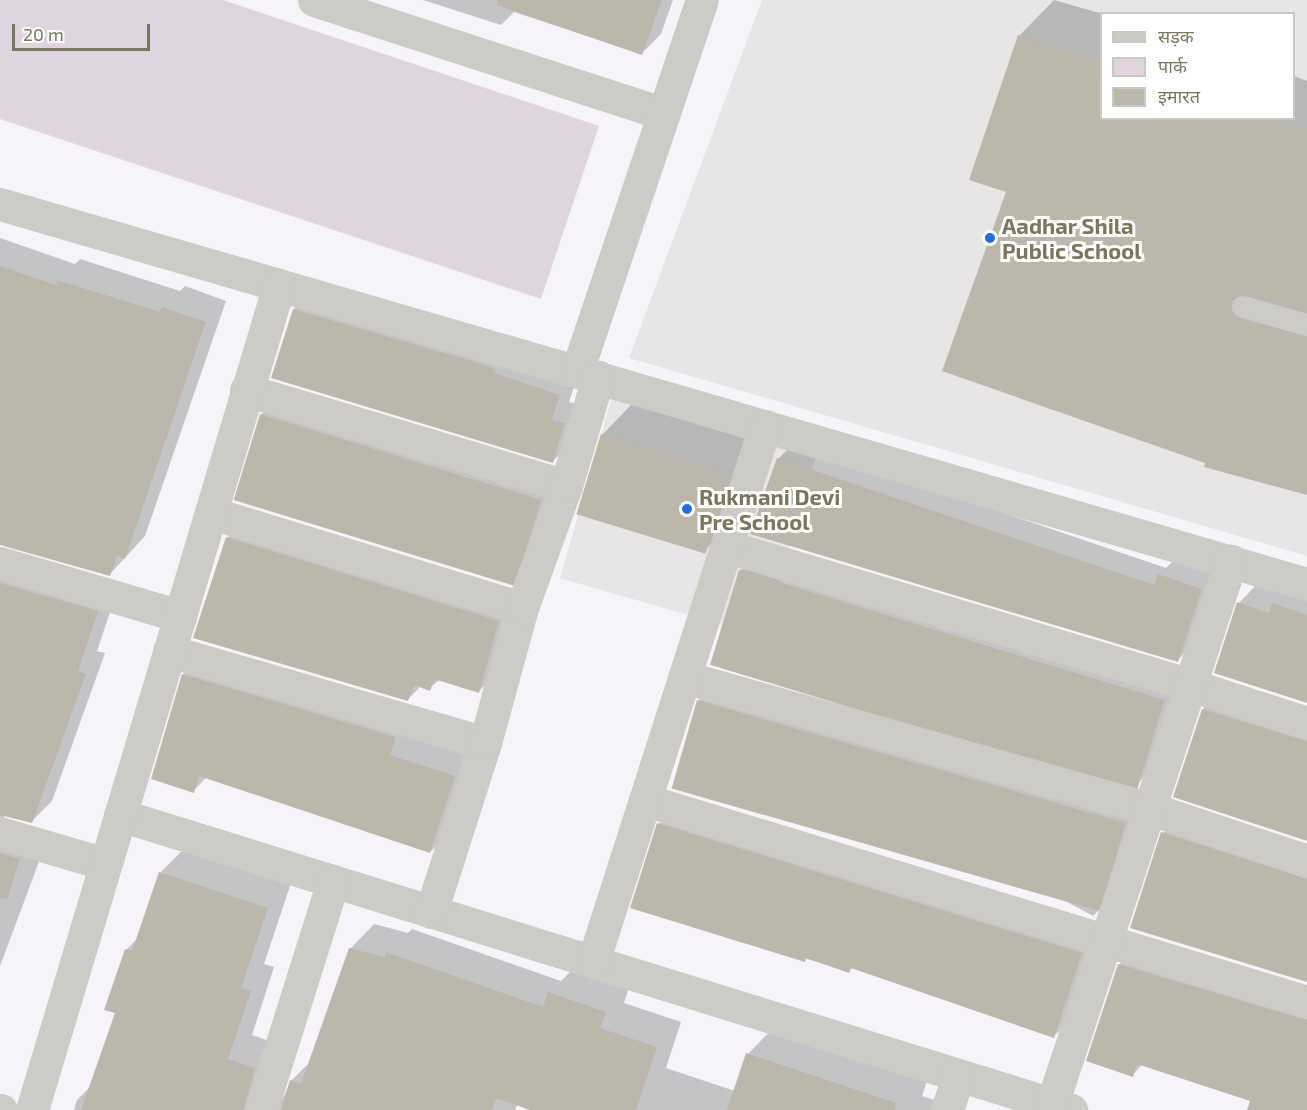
<!DOCTYPE html>
<html>
<head>
<meta charset="utf-8">
<style>
  body { margin:0 }
  #map { position:relative; width:1307px; height:1110px; overflow:hidden; background:#f6f4f8; font-family:"Exo 2","Noto Sans Devanagari",sans-serif }
  div>[style] { position:absolute }
  [style*='--x'] { left:calc(var(--x)*1px); top:calc(var(--y)*1px); width:calc(var(--w)*1px); rotate:calc(var(--a)*1deg) }
  .built>* { inset:0; background:#e7e5e5; transform-origin:0 0 }
  .green>* { inset:0; background:#e0d5df }
  .shadow>* { inset:0; background:#0003 }
  .building>* { inset:0; background:#bbb8ab; transform-origin:0 0 }
  .service>* { height:22px; margin:-11px; padding:0 11px; transform-origin:11px; border-radius:11px; background:#cccbc5 }
  .minor>* { height:33px; margin:-16.5px; padding:0 16.5px; transform-origin:16.5px; border-radius:16.5px; background:#cccbc5 }
  .dots>* { width:16px; height:16px; translate:-50% -50%; box-sizing:border-box; border:3px solid #fff; border-radius:50% }
  span { translate:-50% -50%; white-space:nowrap; text-align:center; line-height:1.15; -webkit-text-stroke:6px #fff; paint-order:stroke }
  .poi-label { font-size:22px; color:#7b775d; font-weight:700 }
  .left { translate:0 -50%; text-align:left }
  .legend { position:absolute; left:1100px; top:12px; width:195px; height:108px; box-sizing:border-box; background:#fff; border:2px solid #cac9be; margin:0; padding:8px 10px; list-style:none; font-size:18px; color:#7b775d }
  .legend li { display:flex; align-items:center; gap:12px; height:30px }
  .legend b { width:30px; border:2px solid #cac9be }
  .scale { position:absolute; left:12px; top:24px; width:138px; height:27px; box-sizing:border-box; border:3px solid #7b775d; border-top:0; padding-left:8px; font-size:18px; line-height:21px; white-space:nowrap; color:#7b775d; -webkit-text-stroke:4px #fff; paint-order:stroke }
</style>
</head>
<body>
<div id="map">
  <div class="built">
    <div style="clip-path:polygon(evenodd,762px 0,1307px 0,1307px 556px,629px 358px,762px 0,1102px 14px,1294px 14px,1294px 118px,1102px 118px,1102px 14px)"></div>
    <div style="left:616px;top:383px;width:212px;height:203px;rotate:16deg"></div>
  </div>
  <div class="green">
    <div style="clip-path:polygon(0 0,223px 0,599px 126px,541px 299px,0 119px)"></div>
  </div>
  <div class="shadow">
    <div style="clip-path:polygon(423px 0,673px 0,661px 34px,641px 54px,514px 12px,501px 25px)"></div>
    <div style="clip-path:polygon(1054px 0,1103px 14px,1102px 118px,1294px 118px,1294px 76px,1307px 81px,1307px 494px,1206px 462px,1008px 191px,1019px 36px)"></div>
    <div style="clip-path:polygon(0 238px,75px 264px,80px 259px,180px 291px,185px 286px,226px 301px,145px 536px,110px 574px,0 523px)"></div>
    <div style="clip-path:polygon(312px 292px,577px 377px,569px 402px,582px 406px,571px 443px,553px 461px,294px 309px)"></div>
    <div style="clip-path:polygon(282px 393px,562px 477px,531px 562px,510px 583px,261px 415px)"></div>
    <div style="clip-path:polygon(632px 404px,760px 443px,735px 521px,704px 551px,602px 435px)"></div>
    <div style="clip-path:polygon(795px 442px,1166px 568px,1176px 558px,1218px 573px,1194px 643px,1178px 660px,778px 459px)"></div>
    <div style="clip-path:polygon(243px 522px,514px 605px,494px 676px,479px 691px,440px 679px,429px 689px,421px 686px,408px 699px,227px 538px)"></div>
    <div style="clip-path:polygon(757px 553px,1182px 680px,1154px 767px,1137px 784px,740px 571px)"></div>
    <div style="clip-path:polygon(0 573px,117px 591px,97px 651px,105px 653px,52px 801px,32px 821px,4px 815px,6px 825px,43px 851px,0 966px)"></div>
    <div style="clip-path:polygon(1258px 583px,1307px 588px,1307px 702px,1216px 672px,1239px 603px)"></div>
    <div style="clip-path:polygon(204px 654px,475px 755px,451px 831px,430px 852px,207px 777px,193px 791px,183px 675px)"></div>
    <div style="clip-path:polygon(717px 681px,1144px 802px,1113px 896px,1093px 916px,698px 701px)"></div>
    <div style="clip-path:polygon(1223px 690px,1307px 717px,1307px 840px,1203px 709px)"></div>
    <div style="clip-path:polygon(680px 803px,1102px 932px,1075px 1015px,1054px 1036px,853px 967px,849px 971px,745px 941px,743px 943px,632px 907px,659px 824px)"></div>
    <div style="clip-path:polygon(1182px 813px,1307px 855px,1307px 981px,1163px 833px)"></div>
    <div style="clip-path:polygon(185px 848px,291px 883px,264px 964px,274px 967px,252px 1035px,278px 1044px,280px 1104px,291px 1081px,310px 1062px,350px 949px,374px 924px,408px 933px,412px 929px,561px 981px,574px 968px,629px 987px,624px 1003px,681px 1022px,666px 1068px,735px 1091px,748px 1054px,772px 1029px,927px 1081px,922px 1096px,965px 1110px,532px 1110px,517px 1105px,515px 1110px,74px 1110px,77px 1100px,91px 1086px,117px 1012px,126px 950px,139px 937px,161px 872px)"></div>
    <div style="clip-path:polygon(1139px 945px,1307px 996px,1307px 1110px,1266px 1110px,1252px 1100px,1142px 1065px,1132px 1075px,1119px 965px)"></div>
  </div>
  <div class="building">
    <div style="clip-path:polygon(497px 0,662px 0,642px 55px,497px 5px)"></div>
    <div style="clip-path:polygon(1018px 35px,1101px 63px,1101px 118px,1271px 118px,1307px 130px,1307px 311px,1246px 294px,1233px 298px,1230px 310px,1239px 320px,1307px 338px,1307px 495px,1204px 467px,1205px 463px,942px 371px,1006px 192px,969px 180px)"></div>
    <div style="clip-path:polygon(0 266px,56px 285px,57px 280px,160px 312px,162px 307px,206px 322px,125px 559px,117px 556px,110px 576px,0 545px)"></div>
    <div style="clip-path:polygon(293px 309px,475px 362px,495px 369px,494px 373px,560px 395px,552px 420px,565px 423px,553px 463px,271px 378px)"></div>
    <div style="left:260px;top:414px;width:294px;height:90px;rotate:17deg"></div>
    <div style="left:601px;top:434px;width:135px;height:84px;rotate:17deg"></div>
    <div style="clip-path:polygon(777px 458px,1154px 585px,1158px 574px,1202px 589px,1178px 662px,750px 534px)"></div>
    <div style="clip-path:polygon(226px 537px,499px 621px,479px 693px,434px 679px,430px 691px,414px 685px,408px 701px,193px 638px)"></div>
    <div style="left:739px;top:570px;width:445px;height:99px;rotate:17deg"></div>
    <div style="clip-path:polygon(0 583px,98px 611px,78px 671px,86px 674px,32px 823px,0 815px)"></div>
    <div style="clip-path:polygon(1237px 602px,1269px 613px,1272px 603px,1307px 615px,1307px 703px,1214px 673px)"></div>
    <div style="clip-path:polygon(182px 674px,396px 737px,390px 755px,455px 776px,430px 853px,199px 776px,194px 793px,151px 779px)"></div>
    <div style="left:697px;top:700px;width:446px;height:92px;rotate:16deg"></div>
    <div style="clip-path:polygon(1202px 709px,1307px 741px,1307px 841px,1173px 797px)"></div>
    <div style="clip-path:polygon(657px 823px,1082px 953px,1054px 1038px,851px 968px,849px 973px,806px 958px,805px 962px,630px 908px)"></div>
    <div style="clip-path:polygon(1161px 832px,1307px 879px,1307px 982px,1130px 928px)"></div>
    <div style="clip-path:polygon(0 853px,20px 859px,7px 899px,0 898px)"></div>
    <div style="clip-path:polygon(159px 872px,268px 908px,241px 988px,251px 991px,228px 1059px,255px 1068px,243px 1110px,81px 1110px,115px 1013px,104px 1010px,125px 949px,132px 951px)"></div>
    <div style="clip-path:polygon(349px 948px,385px 957px,386px 952px,543px 1007px,548px 992px,606px 1012px,600px 1028px,657px 1047px,636px 1110px,530px 1110px,496px 1098px,492px 1110px,281px 1110px,290px 1080px,301px 1084px)"></div>
    <div style="clip-path:polygon(1118px 964px,1307px 1020px,1307px 1110px,1247px 1110px,1250px 1101px,1137px 1064px,1133px 1077px,1086px 1061px)"></div>
    <div style="clip-path:polygon(746px 1053px,896px 1103px,895px 1110px,727px 1110px)"></div>
  </div>
  <div class="service">
    <div style="--x:1243;--y:307;--w:66;--a:15.7"></div>
  </div>
  <div class="minor">
    <div style="--x:314;--y:0;--w:368;--a:18"></div>
    <div style="--x:0;--y:204;--w:1361;--a:16.21"></div>
    <div style="--x:577;--y:371;--w:391;--a:-71.4"></div>
    <div style="--x:246;--y:390;--w:334;--a:16.7"></div>
    <div style="--x:211;--y:513;--w:325;--a:17"></div>
    <div style="--x:728;--y:547;--w:482;--a:16.6"></div>
    <div style="--x:1190;--y:685;--w:123;--a:18"></div>
    <div style="--x:0;--y:563;--w:188;--a:16.4"></div>
    <div style="--x:169;--y:651;--w:329;--a:16.2"></div>
    <div style="--x:684;--y:677;--w:482;--a:15.8"></div>
    <div style="--x:1148;--y:808;--w:168;--a:18.4"></div>
    <div style="--x:645;--y:800;--w:692;--a:16.97"></div>
    <div style="--x:120;--y:815;--w:996;--a:17.23"></div>
    <div style="--x:0;--y:833;--w:109;--a:16.4"></div>
    <div style="--x:431;--y:912;--w:177;--a:-72.3"></div>
    <div style="--x:485;--y:743;--w:140;--a:-74.7"></div>
    <div style="--x:522;--y:608;--w:130;--a:-70.2"></div>
    <div style="--x:566;--y:486;--w:114;--a:-73.6"></div>
    <div style="--x:593;--y:962;--w:563;--a:-72.21"></div>
    <div style="--x:1052;--y:1104;--w:572;--a:-71.76"></div>
    <div style="--x:0;--y:1110;--w:1;--a:0"></div>
    <div style="--x:32;--y:1110;--w:861;--a:-73.33"></div>
    <div style="--x:261;--y:1110;--w:240;--a:-72.5"></div>
    <div style="--x:947;--y:1110;--w:36;--a:-72"></div>
  </div>
  <div class="dots">
    <div style="left:990px;top:238px;background:#1f6ded"></div>
    <div style="left:687px;top:509px;background:#1f6ded"></div>
  </div>
  <div class="poi-label">
    <span class="left" style="left:1002px;top:238px">Aadhar Shila<br>Public School</span>
    <span class="left" style="left:699px;top:509px">Rukmani Devi<br>Pre School</span>
  </div>
  <ul class="legend">
  <li><b style="height:8px;background:#cccbc5"></b>सड़क</li>
  <li><b style="height:16px;background:#e0d5df"></b>पार्क</li>
  <li><b style="height:16px;background:#bbb8ab"></b>इमारत</li>
  </ul>
  <div class="scale">20 m</div>
</div>
</body>
</html>
